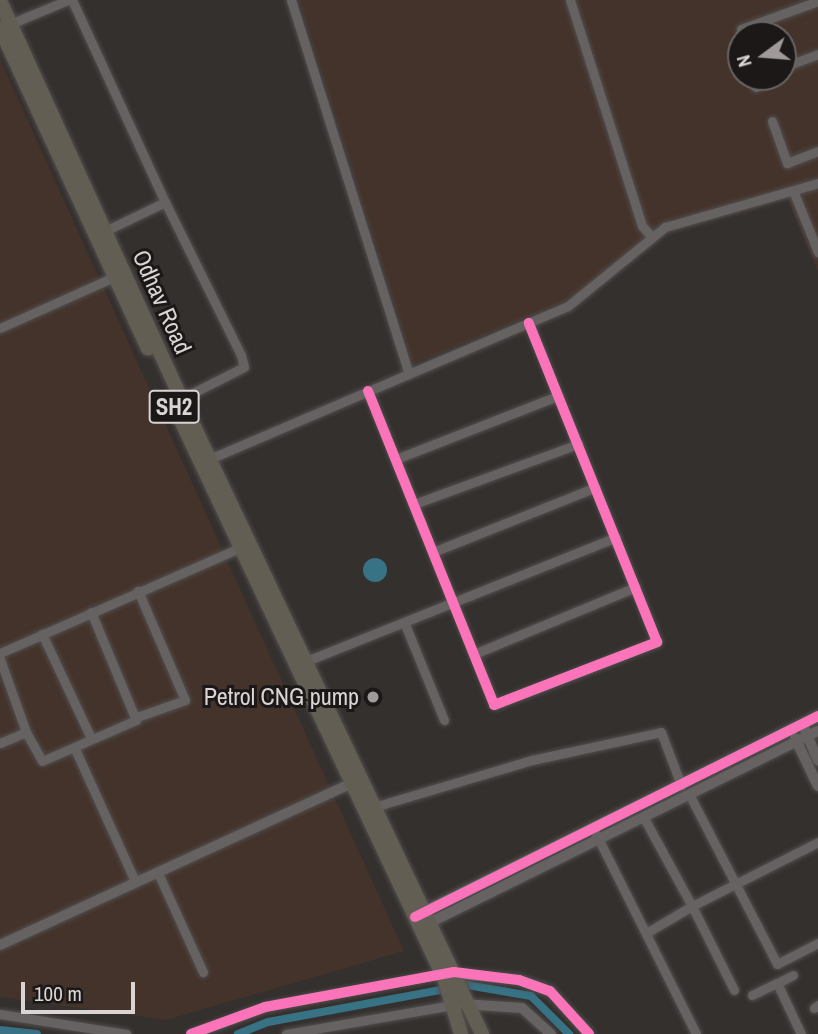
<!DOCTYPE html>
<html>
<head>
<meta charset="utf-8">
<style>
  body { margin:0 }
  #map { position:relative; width:818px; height:1034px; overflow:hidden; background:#34302e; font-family:"Archivo Narrow",sans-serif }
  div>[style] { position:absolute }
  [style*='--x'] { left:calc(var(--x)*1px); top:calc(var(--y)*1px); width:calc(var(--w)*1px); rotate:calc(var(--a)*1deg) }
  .industrial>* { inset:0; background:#44332b }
  .water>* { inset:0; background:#387285 }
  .round { border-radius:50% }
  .canal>* { height:8px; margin:-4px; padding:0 4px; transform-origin:4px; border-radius:4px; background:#387285 }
  .roads { filter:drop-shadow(0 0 2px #514e4d) drop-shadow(0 0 2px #514e4d) }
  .minor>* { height:9px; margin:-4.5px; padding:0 4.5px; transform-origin:4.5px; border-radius:4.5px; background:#656261 }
  .tertiary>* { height:10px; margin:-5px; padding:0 5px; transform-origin:5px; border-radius:5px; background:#656261 }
  .primary>* { height:14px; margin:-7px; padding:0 7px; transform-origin:7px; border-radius:7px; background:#625e53 }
  .cycleway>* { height:10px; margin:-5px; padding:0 5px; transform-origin:5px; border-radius:5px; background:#fb73b8 }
  .dots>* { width:19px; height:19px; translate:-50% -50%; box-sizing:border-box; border:4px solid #1b1817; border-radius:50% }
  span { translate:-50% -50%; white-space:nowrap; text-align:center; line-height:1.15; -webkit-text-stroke:6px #1b1817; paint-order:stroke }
  .shield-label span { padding:2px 5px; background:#1b1817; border:2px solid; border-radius:5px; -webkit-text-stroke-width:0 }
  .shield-label { font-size:23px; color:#dad5d4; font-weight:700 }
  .street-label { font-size:24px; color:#dad5d4 }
  .poi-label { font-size:24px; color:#dad5d4 }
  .right { translate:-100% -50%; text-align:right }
  .north { position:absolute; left:727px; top:21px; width:70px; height:70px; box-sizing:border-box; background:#1b1817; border:2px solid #676463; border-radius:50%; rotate:254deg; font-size:19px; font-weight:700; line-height:28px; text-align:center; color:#dad5d4 }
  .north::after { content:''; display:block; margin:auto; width:24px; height:32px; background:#a09b9a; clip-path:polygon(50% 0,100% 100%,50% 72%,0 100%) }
  .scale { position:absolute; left:21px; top:982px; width:114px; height:32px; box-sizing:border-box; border:4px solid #dad5d4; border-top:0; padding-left:9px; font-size:21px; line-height:24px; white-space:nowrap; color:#dad5d4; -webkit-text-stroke:5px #1b1817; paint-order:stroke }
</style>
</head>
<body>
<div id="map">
  <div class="industrial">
    <div style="clip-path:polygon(evenodd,299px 0,818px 0,818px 271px,788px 199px,661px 235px,564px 302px,413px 364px,299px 0,741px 35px,783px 35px,783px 77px,741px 77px,741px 35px)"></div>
    <div style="clip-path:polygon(0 59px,404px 951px,166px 1020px,0 997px)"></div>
  </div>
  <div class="water">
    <div class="round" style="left:363px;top:558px;width:24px;height:24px"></div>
  </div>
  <div class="canal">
    <div style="--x:0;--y:1030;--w:37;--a:6"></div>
    <div style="--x:238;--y:1034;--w:32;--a:-22"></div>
    <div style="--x:268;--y:1022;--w:202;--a:-10.5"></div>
    <div style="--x:467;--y:985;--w:65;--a:9.8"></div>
    <div style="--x:531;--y:996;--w:54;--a:45"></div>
  </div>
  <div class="roads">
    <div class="minor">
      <div style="--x:72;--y:0;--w:222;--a:65.3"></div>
      <div style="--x:291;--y:0;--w:392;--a:72.5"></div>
      <div style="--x:570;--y:0;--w:237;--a:72.3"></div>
      <div style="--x:642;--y:226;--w:15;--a:48"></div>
      <div style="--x:10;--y:24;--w:63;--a:-22.5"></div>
      <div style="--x:741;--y:29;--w:82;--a:-20"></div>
      <div style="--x:783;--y:67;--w:37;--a:-20"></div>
      <div style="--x:756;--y:87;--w:11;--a:-63"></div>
      <div style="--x:772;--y:121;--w:45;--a:70.3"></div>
      <div style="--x:787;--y:163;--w:33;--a:-21"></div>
      <div style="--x:794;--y:193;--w:64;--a:67.9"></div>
      <div style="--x:105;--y:231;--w:67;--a:-25.8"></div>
      <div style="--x:165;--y:202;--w:171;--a:63.6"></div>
      <div style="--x:241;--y:355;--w:12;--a:76"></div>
      <div style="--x:244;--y:367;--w:71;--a:153.1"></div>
      <div style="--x:0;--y:328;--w:125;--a:-24.1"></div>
      <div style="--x:368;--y:391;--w:338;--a:68.1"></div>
      <div style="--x:494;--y:705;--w:175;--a:-21.1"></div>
      <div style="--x:657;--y:642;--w:344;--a:-111.9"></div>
      <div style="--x:396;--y:459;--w:174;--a:-21.3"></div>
      <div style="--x:207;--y:460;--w:392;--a:-23.1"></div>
      <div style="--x:568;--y:306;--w:125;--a:-39.2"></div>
      <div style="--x:665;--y:227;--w:159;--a:-16"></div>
      <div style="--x:414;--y:504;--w:175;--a:-20.1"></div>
      <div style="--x:433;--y:552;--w:175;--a:-21.7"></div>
      <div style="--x:404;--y:622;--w:106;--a:67.8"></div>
      <div style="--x:42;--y:634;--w:115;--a:64.8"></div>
      <div style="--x:0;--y:653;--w:266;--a:-23.7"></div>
      <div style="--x:474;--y:654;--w:175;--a:-22.5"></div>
      <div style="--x:0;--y:659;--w:77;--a:70.4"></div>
      <div style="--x:26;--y:732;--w:33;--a:61"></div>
      <div style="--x:42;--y:761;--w:103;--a:-23.6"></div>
      <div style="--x:136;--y:720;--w:117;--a:-112.6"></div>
      <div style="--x:304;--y:662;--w:336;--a:-21.8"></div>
      <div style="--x:137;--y:717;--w:51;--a:-19.5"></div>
      <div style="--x:185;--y:700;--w:119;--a:-113.3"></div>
      <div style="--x:0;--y:743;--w:28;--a:-23"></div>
      <div style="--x:75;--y:749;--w:141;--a:65.6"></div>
      <div style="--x:690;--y:796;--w:189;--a:62.6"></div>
      <div style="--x:777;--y:964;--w:46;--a:-27.1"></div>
      <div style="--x:374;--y:807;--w:165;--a:-16.6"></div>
      <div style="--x:532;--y:760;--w:132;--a:-12.2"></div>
      <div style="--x:661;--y:732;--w:57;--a:69.3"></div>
      <div style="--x:644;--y:818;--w:100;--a:61.4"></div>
      <div style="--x:692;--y:906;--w:53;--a:149.6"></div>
      <div style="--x:593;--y:828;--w:230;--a:63.4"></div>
      <div style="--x:158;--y:873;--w:109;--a:65.6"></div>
      <div style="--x:793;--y:975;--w:18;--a:153"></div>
      <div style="--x:777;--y:983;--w:56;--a:64.8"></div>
      <div style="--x:734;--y:990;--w:94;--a:-116.6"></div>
      <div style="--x:692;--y:906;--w:141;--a:-26.9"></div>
      <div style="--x:752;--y:995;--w:28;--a:-26"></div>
      <div style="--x:814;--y:1008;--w:5;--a:-37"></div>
      <div style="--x:0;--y:1014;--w:128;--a:9"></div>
      <div style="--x:191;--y:1034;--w:79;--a:-20"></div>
      <div style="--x:265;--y:1007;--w:180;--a:-10.6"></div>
      <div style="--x:286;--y:1034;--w:169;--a:-9.9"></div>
    </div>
    <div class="tertiary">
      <div style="--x:805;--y:730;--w:33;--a:67"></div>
      <div style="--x:795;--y:738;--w:53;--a:64.4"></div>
      <div style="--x:417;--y:915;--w:448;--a:-26.4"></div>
      <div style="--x:425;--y:925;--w:438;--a:-26.3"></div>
      <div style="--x:0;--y:945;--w:393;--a:-24.7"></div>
      <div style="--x:449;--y:973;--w:70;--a:5.7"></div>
      <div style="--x:519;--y:980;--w:33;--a:20"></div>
      <div style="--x:550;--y:991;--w:58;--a:47.8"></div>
      <div style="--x:463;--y:1004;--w:59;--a:3.9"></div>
      <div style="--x:522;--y:1008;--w:39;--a:42"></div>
    </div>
    <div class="primary">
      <div style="--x:0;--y:1;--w:437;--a:65.5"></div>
      <div style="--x:181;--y:399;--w:703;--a:64.64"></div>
      <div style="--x:0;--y:28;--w:353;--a:65.2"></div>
      <div style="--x:177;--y:412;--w:626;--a:64.75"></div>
      <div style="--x:444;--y:978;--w:59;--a:73.1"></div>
    </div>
  </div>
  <div class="cycleway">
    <div style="--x:368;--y:391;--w:338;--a:68.1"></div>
    <div style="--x:494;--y:705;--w:175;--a:-21.1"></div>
    <div style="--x:657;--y:642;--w:344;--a:-111.9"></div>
    <div style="--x:415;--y:917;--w:450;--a:-26.5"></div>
    <div style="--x:191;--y:1034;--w:79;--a:-20"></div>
    <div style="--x:265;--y:1007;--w:192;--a:-10.5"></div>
    <div style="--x:454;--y:972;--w:65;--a:7"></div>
    <div style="--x:519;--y:980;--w:33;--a:20"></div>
    <div style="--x:550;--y:991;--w:58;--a:47.8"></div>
  </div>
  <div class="dots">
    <div style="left:373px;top:697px;background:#a09b9a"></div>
  </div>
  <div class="shield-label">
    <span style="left:174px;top:407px">SH2</span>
  </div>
  <div class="street-label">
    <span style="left:162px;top:302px;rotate:66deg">Odhav Road</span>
  </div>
  <div class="poi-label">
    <span class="right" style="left:359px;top:697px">Petrol CNG pump</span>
  </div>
  <div class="north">N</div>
  <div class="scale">100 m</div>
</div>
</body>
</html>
